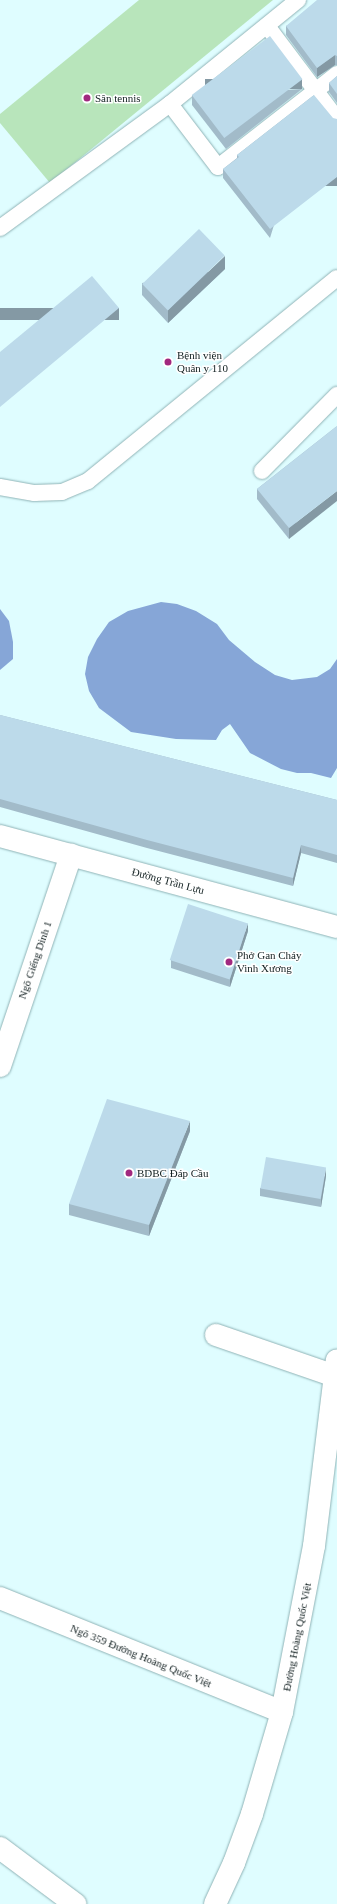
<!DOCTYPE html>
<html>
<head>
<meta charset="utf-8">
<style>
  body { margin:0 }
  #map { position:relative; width:337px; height:1904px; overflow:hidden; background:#dffdff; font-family:"Times New Roman",serif }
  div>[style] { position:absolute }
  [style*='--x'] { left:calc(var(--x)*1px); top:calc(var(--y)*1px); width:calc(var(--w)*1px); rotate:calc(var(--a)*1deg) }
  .green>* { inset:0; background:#b8e5bb }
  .water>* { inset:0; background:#86a6d7 }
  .roads { filter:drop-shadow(0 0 1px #8fb3b6) drop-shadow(0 0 1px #8fb3b6) }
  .service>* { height:16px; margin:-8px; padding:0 8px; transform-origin:8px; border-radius:8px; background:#fff }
  .minor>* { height:22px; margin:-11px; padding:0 11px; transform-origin:11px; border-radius:11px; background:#fff }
  .secondary>* { height:22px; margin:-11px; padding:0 11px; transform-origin:11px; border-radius:11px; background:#fff }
  .wall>* { inset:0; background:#a2bbc9 }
  .shaded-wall>* { inset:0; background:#8499a4; transform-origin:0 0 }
  .building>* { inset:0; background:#bcdaea; transform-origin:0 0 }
  .dots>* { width:11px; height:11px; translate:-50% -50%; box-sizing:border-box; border:2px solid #fff; border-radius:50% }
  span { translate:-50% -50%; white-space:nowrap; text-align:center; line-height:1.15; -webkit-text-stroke:3px #fff; paint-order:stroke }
  .poi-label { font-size:11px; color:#111f20 }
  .left { translate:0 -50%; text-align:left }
  .street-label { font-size:11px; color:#111f20 }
</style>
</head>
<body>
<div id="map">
  <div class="green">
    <div style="clip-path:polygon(139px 0,273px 0,50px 183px,0 123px,0 114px)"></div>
  </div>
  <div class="water">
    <div style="clip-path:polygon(161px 602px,177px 604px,196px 611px,217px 624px,229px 640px,255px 662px,275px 675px,292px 680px,317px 677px,330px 669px,337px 659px,337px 768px,331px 778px,311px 773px,297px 773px,281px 769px,250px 753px,230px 724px,222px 730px,216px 740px,176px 739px,131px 732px,99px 708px,89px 691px,85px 674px,88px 657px,97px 639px,109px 622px,128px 611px)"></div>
    <div style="clip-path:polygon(0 609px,9px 621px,13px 642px,13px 659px,0 670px)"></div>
  </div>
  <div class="roads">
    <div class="service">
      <div style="--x:267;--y:26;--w:116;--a:53"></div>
      <div style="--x:170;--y:104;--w:79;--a:52.7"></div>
      <div style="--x:218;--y:167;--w:151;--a:-38"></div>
      <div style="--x:0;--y:228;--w:210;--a:-36.1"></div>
      <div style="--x:170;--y:104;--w:165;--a:-39.1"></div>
      <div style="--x:262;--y:471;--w:107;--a:-45.4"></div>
      <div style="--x:0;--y:487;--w:35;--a:10"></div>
      <div style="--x:34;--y:493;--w:28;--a:-2"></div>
      <div style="--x:62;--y:492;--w:28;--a:-23"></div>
      <div style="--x:88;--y:481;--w:321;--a:-39.2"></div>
    </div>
    <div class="minor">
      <div style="--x:0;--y:1066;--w:223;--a:-71.4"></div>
      <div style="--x:216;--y:1335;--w:126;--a:19"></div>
      <div style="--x:0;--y:1598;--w:304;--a:22"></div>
      <div style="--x:0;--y:1848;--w:94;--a:36.7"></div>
    </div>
    <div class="secondary">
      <div style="--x:0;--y:836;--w:349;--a:15.1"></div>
      <div style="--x:215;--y:1904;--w:45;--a:-65.1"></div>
      <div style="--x:234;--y:1863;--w:52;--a:-69.8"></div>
      <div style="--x:252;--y:1814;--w:106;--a:-73.6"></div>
      <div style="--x:282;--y:1712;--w:169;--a:-79.1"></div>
      <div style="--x:314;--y:1546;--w:187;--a:-83"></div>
    </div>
  </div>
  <div class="wall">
    <div style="clip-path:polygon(337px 0,337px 65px,335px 65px,317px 77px,286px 35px,286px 26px)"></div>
    <div style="clip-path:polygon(337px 76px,337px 103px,329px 92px,329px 83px)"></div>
    <div style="clip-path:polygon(302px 89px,226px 149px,192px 105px,192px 95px)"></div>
    <div style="clip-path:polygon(314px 95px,270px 238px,223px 178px,223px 169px,237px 158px,237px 155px)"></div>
    <div style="clip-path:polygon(225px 269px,168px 323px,142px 295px,142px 283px)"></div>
    <div style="clip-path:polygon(337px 426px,289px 539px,257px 499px,257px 489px)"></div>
    <div style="clip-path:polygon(0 715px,337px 800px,337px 863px,301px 853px,293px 886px,147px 848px,0 807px)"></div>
    <div style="clip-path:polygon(248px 931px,230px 987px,171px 968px,171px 960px)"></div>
    <div style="clip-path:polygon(190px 1131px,149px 1236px,69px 1215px,69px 1204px)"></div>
    <div style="clip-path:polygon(326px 1176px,321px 1207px,260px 1196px,260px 1188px)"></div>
  </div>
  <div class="shaded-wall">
    <div style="clip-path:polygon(335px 55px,335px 65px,317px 77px,317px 68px)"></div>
    <div style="left:302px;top:79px;width:10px;height:97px;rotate:90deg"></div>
    <div style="left:337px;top:177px;width:9px;height:85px;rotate:90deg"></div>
    <div style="clip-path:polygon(225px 256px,225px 269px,168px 323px,168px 310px)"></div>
    <div style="left:119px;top:308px;width:12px;height:155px;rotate:90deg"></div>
    <div style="clip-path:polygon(337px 491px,337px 501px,289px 539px,289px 528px)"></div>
    <div style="clip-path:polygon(301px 845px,301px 853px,293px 886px,293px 878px)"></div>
    <div style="clip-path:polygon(248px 923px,248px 931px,230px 987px,230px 979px)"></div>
    <div style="clip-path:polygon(190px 1121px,190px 1131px,149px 1236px,149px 1225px)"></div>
    <div style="clip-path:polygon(326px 1168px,326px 1176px,321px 1207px,321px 1199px)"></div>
  </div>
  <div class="building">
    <div style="clip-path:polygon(317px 0,337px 0,337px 56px,335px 55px,317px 68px,286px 26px)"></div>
    <div style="left:270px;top:36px;width:54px;height:98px;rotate:53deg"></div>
    <div style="clip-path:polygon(337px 76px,337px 94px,329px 83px)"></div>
    <div style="clip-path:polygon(314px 95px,333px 118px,337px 119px,337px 177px,270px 229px,223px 169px,239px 157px,237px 155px)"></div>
    <div style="left:199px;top:229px;width:37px;height:79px;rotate:46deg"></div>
    <div style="clip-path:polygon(92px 276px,119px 308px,0 407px,0 352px)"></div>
    <div style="clip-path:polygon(337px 426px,337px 491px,289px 528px,257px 489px)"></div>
    <div style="clip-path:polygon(0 715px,337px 800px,337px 855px,301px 845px,293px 878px,147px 840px,0 799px)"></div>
    <div style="left:188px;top:904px;width:63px;height:59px;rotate:18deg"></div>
    <div style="clip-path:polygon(107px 1099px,190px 1121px,149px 1225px,69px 1204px)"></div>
    <div style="left:266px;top:1157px;width:61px;height:32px;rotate:10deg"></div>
  </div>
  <div class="dots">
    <div style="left:87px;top:98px;background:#a1287f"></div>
    <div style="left:168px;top:362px;background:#a1287f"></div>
    <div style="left:229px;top:962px;background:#a1287f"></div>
    <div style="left:129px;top:1173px;background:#a1287f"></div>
  </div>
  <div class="poi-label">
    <span class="left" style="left:95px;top:98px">Sân tennis</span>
    <span class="left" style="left:177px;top:362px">Bệnh viện<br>Quân y 110</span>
    <span class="left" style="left:237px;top:962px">Phở Gan Cháy<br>Vinh Xương</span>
    <span class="left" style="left:137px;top:1173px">BDBC Đáp Cầu</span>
  </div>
  <div class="street-label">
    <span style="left:168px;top:881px;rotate:15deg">Đường Trần Lựu</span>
    <span style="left:35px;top:960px;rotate:-71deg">Ngõ Giếng Dinh 1</span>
    <span style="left:297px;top:1637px;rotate:-79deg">Đường Hoàng Quốc Việt</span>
    <span style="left:141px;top:1656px;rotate:22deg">Ngõ 359 Đường Hoàng Quốc Việt</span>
  </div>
</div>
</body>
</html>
